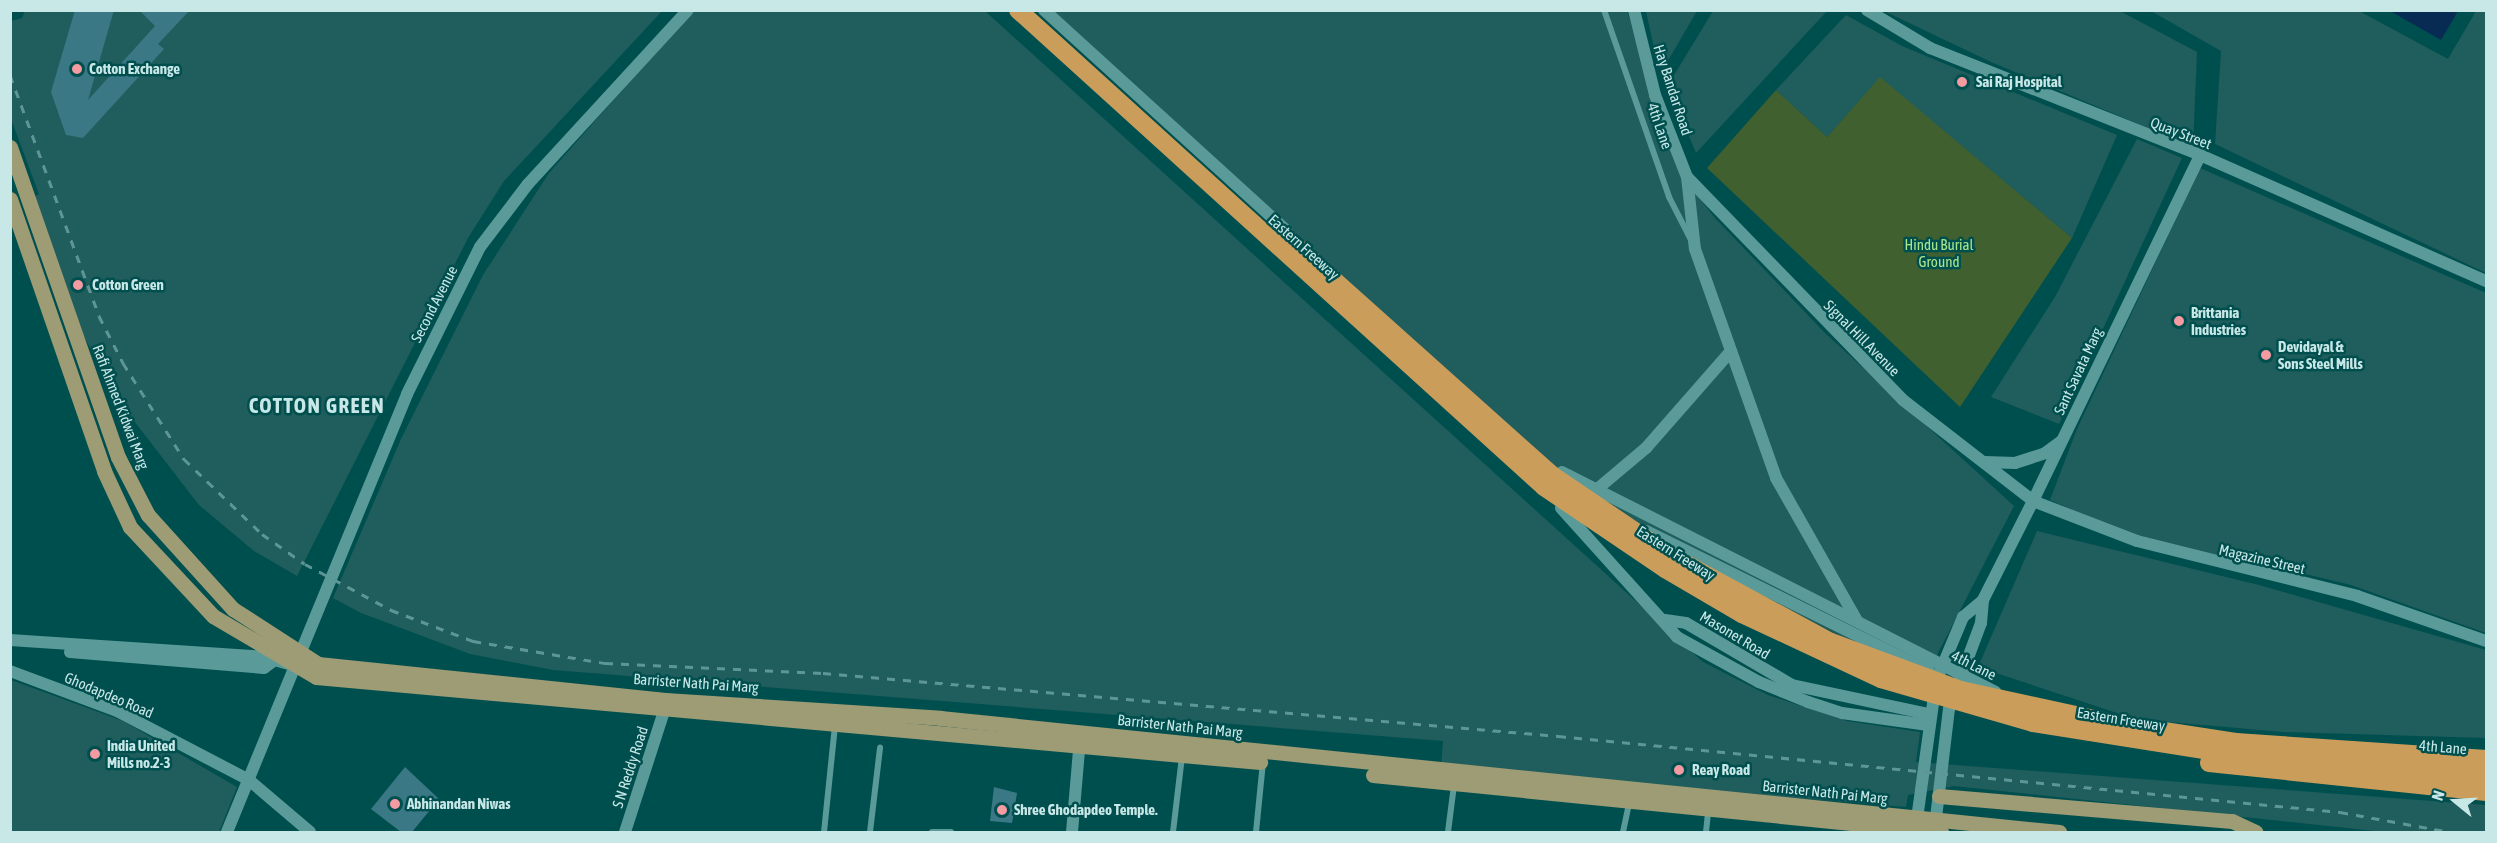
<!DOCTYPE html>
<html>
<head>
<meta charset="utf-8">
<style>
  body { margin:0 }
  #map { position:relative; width:2497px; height:843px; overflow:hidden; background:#004f4f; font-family:"Asap Condensed",sans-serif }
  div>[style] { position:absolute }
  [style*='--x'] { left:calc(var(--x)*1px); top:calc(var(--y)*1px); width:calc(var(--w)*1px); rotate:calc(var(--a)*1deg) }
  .built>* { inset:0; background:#205d5d }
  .green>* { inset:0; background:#416030 }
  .water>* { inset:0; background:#082b53 }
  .building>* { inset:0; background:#3b7886 }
  .street>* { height:6px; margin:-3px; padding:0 3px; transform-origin:3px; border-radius:3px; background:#5a9b9a }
  .secondary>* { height:12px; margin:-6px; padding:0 6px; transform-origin:6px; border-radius:6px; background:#5a9b9a }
  .primary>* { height:15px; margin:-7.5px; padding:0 7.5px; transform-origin:7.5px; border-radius:7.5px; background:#9e9c74 }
  .highway>* { height:18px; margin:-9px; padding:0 9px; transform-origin:9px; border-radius:9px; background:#cb9d5b }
  .rail>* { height:3px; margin-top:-1.5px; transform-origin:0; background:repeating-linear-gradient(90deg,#5e9696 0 8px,transparent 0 16px) }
  .dots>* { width:16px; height:16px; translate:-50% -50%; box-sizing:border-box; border:3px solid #004f4f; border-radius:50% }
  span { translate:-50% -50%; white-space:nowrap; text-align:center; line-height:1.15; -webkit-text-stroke:5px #004f4f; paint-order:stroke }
  .poi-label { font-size:15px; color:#c8e7e7; font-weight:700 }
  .left { translate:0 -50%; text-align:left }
  .street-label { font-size:15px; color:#c8e7e7 }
  .park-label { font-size:15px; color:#aae48a }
  .district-label { font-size:21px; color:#c8e7e7; font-weight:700; letter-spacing:1.5px }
  .frame { position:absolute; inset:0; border:12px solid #c8e7e7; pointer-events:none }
  .north { position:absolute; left:2425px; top:771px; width:60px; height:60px; -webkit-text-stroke:4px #004f4f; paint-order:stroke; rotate:288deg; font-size:16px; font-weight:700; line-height:24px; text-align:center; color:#c8e7e7 }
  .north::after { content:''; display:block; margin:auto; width:21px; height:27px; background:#c8e7e7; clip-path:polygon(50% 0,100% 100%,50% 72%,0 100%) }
</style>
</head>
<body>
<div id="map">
  <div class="built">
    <div style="clip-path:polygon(25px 11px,662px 11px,504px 181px,468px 238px,297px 576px,254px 551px,199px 505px,124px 408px,82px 333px,31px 199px,39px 194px,11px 119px,11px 21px,22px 18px)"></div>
    <div style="clip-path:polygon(692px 11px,985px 11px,1703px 662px,1768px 695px,1847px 721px,1920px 732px,1916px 762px,2486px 805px,2486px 832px,2384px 832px,1954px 786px,1908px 795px,1906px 807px,1441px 769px,1443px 741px,553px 670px,470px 654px,361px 613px,333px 598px,401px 439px,483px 275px,549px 173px)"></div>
    <div style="clip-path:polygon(1046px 11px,1627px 11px,1679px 172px,1715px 218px,1825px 333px,2014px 506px,1938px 653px,1933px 674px,1862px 647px,1666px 547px,1552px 470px)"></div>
    <div style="clip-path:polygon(1646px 11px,1697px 11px,1662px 71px,1656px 57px)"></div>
    <div style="clip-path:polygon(1713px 11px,1827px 11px,1696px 153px,1668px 85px)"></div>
    <div style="clip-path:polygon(1884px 11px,2120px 11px,2197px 52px,2193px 147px,1991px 62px)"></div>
    <div style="clip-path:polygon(2151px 11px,2359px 11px,2448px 59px,2476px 11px,2486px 11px,2486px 273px,2215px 144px,2221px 51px)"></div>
    <div style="clip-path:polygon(1846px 15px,1902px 46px,2117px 135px,2072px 238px,1880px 78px,1827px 137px,1776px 90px)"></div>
    <div style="clip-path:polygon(2137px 139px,2182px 158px,2059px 424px,1991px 397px,2055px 297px)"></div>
    <div style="clip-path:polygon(2200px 168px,2486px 293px,2486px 633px,2351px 585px,2231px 556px,2226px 566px,2138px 538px,2050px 500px,2077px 429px)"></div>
    <div style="clip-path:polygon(2037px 531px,2259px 585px,2486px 650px,2486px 738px,2283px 732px,2135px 719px,1978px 667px)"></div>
    <div style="clip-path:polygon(11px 680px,123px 721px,237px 787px,219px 832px,11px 832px)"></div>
  </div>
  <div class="green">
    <div style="clip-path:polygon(1880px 77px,2072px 238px,1960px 407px,1707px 168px,1776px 90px,1827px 137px)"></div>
  </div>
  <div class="water">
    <div style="clip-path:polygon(2390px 11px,2458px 11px,2441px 40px)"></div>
  </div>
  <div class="building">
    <div style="clip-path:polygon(75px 10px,114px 10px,88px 100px,155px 26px,139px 10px,190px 10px,158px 44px,164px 49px,83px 138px,66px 135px,51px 92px)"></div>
    <div style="clip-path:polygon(405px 767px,439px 799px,412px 832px,401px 832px,371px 809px)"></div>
    <div style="clip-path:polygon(994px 787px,1017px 793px,1012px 823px,990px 821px)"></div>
  </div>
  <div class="street">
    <div style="--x:1604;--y:10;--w:198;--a:70.8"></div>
    <div style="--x:1669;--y:197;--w:48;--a:62.9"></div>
    <div style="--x:824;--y:832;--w:107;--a:-84.1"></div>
    <div style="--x:870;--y:832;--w:85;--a:-83.2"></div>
    <div style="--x:932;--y:832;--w:19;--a:0"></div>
    <div style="--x:1173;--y:832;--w:77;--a:-83.2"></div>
    <div style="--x:1256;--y:832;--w:70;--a:-84.3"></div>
    <div style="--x:1448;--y:832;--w:47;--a:-82.7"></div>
    <div style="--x:1623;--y:832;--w:30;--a:-78"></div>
    <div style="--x:1706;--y:832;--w:20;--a:-84"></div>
  </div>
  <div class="secondary">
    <div style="--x:1044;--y:10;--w:328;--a:42.3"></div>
    <div style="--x:1634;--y:10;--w:88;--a:76.1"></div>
    <div style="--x:1655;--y:95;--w:88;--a:68.7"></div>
    <div style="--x:1687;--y:177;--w:72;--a:83.7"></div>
    <div style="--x:1695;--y:249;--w:243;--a:70.5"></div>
    <div style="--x:1776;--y:478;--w:162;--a:60.4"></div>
    <div style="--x:1867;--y:10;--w:74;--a:31.1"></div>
    <div style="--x:1930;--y:48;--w:290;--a:21.6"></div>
    <div style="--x:2200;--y:155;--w:313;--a:23.8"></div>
    <div style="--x:1687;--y:177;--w:310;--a:45.9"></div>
    <div style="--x:1903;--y:400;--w:165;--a:37.8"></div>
    <div style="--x:2033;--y:501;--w:111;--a:21"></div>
    <div style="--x:2137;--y:541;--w:227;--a:14"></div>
    <div style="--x:2357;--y:596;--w:137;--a:19.2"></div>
    <div style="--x:1984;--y:462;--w:31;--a:2"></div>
    <div style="--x:2015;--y:463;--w:32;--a:-18"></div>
    <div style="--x:2045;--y:453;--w:19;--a:-36"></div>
    <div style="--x:1562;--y:472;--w:486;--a:26.9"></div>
    <div style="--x:1589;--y:496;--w:75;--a:-40.1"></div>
    <div style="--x:1646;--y:448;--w:129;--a:-48.8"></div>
    <div style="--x:1561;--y:508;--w:173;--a:48"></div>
    <div style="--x:1677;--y:637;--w:94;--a:28.8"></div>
    <div style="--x:1759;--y:682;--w:53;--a:22.2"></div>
    <div style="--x:1808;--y:702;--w:36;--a:18"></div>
    <div style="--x:1842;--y:713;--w:87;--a:7.9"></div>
    <div style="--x:1646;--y:531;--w:316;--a:26.3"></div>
    <div style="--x:1665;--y:620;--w:21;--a:8"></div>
    <div style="--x:1686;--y:623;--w:123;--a:30.3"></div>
    <div style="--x:1792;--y:685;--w:140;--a:12"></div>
    <div style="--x:10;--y:640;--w:255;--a:3.8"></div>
    <div style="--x:264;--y:657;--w:32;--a:16"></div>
    <div style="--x:295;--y:666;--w:179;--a:112.3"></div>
    <div style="--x:70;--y:652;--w:195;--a:4.7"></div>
    <div style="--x:264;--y:668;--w:9;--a:-36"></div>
    <div style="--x:300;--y:654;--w:281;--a:-67.6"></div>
    <div style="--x:407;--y:394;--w:164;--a:-63.6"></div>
    <div style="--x:480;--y:247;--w:79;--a:-52.7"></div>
    <div style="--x:528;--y:184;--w:236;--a:-47.4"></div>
    <div style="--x:10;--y:671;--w:114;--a:20.5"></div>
    <div style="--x:117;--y:711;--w:149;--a:27.6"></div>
    <div style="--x:249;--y:780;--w:80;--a:40.4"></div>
    <div style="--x:1940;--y:672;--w:60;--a:-67.3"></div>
    <div style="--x:1963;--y:617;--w:26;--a:-40"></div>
    <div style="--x:1983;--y:600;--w:111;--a:-63.2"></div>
    <div style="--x:2033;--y:501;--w:384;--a:-64.2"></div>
    <div style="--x:1916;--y:826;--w:138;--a:-82.1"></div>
    <div style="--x:1935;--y:826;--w:118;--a:-83.2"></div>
    <div style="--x:1949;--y:709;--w:92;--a:-69.6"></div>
    <div style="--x:1981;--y:623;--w:23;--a:-85"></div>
    <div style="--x:625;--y:832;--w:137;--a:-72.1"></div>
    <div style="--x:1072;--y:832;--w:94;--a:-85.1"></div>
  </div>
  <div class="primary">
    <div style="--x:10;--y:147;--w:328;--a:70.8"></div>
    <div style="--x:118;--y:457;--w:65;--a:62.7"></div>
    <div style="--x:148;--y:515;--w:127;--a:47.9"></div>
    <div style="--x:233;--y:609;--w:101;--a:32.9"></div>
    <div style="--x:318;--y:664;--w:349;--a:5.9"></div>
    <div style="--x:665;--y:700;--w:276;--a:3.7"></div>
    <div style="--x:940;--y:718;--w:1125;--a:5.82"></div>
    <div style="--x:10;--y:199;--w:288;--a:70.9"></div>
    <div style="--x:104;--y:471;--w:62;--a:65.1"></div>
    <div style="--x:130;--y:527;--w:122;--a:47"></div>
    <div style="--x:213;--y:616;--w:120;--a:30.6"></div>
    <div style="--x:316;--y:677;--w:948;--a:5.15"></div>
    <div style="--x:1373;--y:775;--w:571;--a:5.73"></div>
    <div style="--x:1939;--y:796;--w:294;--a:4.9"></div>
    <div style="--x:2232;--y:821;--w:26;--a:25"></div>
  </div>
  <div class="highway">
    <div style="--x:1018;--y:10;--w:710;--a:42.2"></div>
    <div style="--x:1544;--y:487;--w:146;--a:34.1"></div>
    <div style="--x:1665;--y:569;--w:89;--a:30.3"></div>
    <div style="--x:1742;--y:614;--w:153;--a:25.1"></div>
    <div style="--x:1881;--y:679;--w:158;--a:16.1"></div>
    <div style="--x:2033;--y:723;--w:186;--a:9"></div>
    <div style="--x:2217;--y:752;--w:270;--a:5.1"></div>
    <div style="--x:1278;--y:230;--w:368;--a:41.8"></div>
    <div style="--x:1552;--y:475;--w:146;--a:34.1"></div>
    <div style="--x:1673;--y:557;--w:179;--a:28.3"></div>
    <div style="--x:1831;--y:642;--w:139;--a:20.3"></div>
    <div style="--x:1961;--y:690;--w:155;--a:12.3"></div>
    <div style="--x:2112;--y:723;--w:125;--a:8.7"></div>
    <div style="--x:2236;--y:742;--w:251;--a:3.9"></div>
    <div style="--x:2209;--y:763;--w:279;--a:6"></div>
  </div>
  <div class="rail">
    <div style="--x:10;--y:75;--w:257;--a:69.7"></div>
    <div style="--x:99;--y:316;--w:53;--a:62.9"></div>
    <div style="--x:123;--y:363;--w:114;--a:57.6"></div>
    <div style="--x:184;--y:459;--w:108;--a:43.9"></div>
    <div style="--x:262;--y:534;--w:52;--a:34.9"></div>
    <div style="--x:305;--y:564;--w:98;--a:28.1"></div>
    <div style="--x:391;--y:610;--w:88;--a:20.7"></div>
    <div style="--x:473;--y:641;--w:134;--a:9.5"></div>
    <div style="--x:605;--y:663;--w:218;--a:2.6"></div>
    <div style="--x:823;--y:673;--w:738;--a:4.9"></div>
    <div style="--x:1558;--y:736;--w:786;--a:5.55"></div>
    <div style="--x:2340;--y:812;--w:112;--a:10.3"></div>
  </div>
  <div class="dots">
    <div style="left:77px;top:69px;background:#f49aa1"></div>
    <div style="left:1962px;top:82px;background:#f49aa1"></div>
    <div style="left:78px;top:285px;background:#f49aa1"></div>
    <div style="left:2179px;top:321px;background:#f49aa1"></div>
    <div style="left:2266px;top:355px;background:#f49aa1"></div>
    <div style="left:95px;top:754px;background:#f49aa1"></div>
    <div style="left:1679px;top:770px;background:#f49aa1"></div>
    <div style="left:395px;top:804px;background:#f49aa1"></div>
    <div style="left:1002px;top:810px;background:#f49aa1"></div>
  </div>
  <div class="poi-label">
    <span class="left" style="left:89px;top:69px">Cotton Exchange</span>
    <span class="left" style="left:1976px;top:82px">Sai Raj Hospital</span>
    <span class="left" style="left:92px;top:285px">Cotton Green</span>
    <span class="left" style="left:2191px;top:321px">Brittania<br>Industries</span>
    <span class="left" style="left:2278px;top:355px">Devidayal &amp;<br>Sons Steel Mills</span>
    <span class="left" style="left:107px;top:754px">India United<br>Mills no.2-3</span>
    <span class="left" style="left:1692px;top:770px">Reay Road</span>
    <span class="left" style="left:407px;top:804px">Abhinandan Niwas</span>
    <span class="left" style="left:1014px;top:810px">Shree Ghodapdeo Temple.</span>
  </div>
  <div class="street-label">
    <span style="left:1673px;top:90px;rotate:72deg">Hay Bandar Road</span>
    <span style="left:1660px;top:126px;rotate:71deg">4th Lane</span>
    <span style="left:2181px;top:133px;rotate:21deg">Quay Street</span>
    <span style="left:1304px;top:247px;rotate:42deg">Eastern Freeway</span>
    <span style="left:434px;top:304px;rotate:-63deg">Second Avenue</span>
    <span style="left:1862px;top:338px;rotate:45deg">Signal Hill Avenue</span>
    <span style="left:2078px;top:371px;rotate:-65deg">Sant Savata Marg</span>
    <span style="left:121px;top:407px;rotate:69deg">Rafi Ahmed Kidwai Marg</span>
    <span style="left:1676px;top:553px;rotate:32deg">Eastern Freeway</span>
    <span style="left:2262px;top:559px;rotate:13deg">Magazine Street</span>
    <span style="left:1735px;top:635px;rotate:31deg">Masonet Road</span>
    <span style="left:1974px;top:665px;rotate:27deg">4th Lane</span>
    <span style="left:696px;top:683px;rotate:4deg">Barrister Nath Pai Marg</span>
    <span style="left:109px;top:695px;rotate:23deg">Ghodapdeo Road</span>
    <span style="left:2121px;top:719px;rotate:9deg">Eastern Freeway</span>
    <span style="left:1180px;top:726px;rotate:6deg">Barrister Nath Pai Marg</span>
    <span style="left:2443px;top:747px;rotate:5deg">4th Lane</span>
    <span style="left:630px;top:767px;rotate:-72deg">S N Reddy Road</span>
    <span style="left:1825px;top:792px;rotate:6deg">Barrister Nath Pai Marg</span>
  </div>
  <div class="park-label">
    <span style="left:1939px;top:253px">Hindu Burial<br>Ground</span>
  </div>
  <div class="district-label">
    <span style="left:317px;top:405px">COTTON GREEN</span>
  </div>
  <div class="frame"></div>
  <div class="north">N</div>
</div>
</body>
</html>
